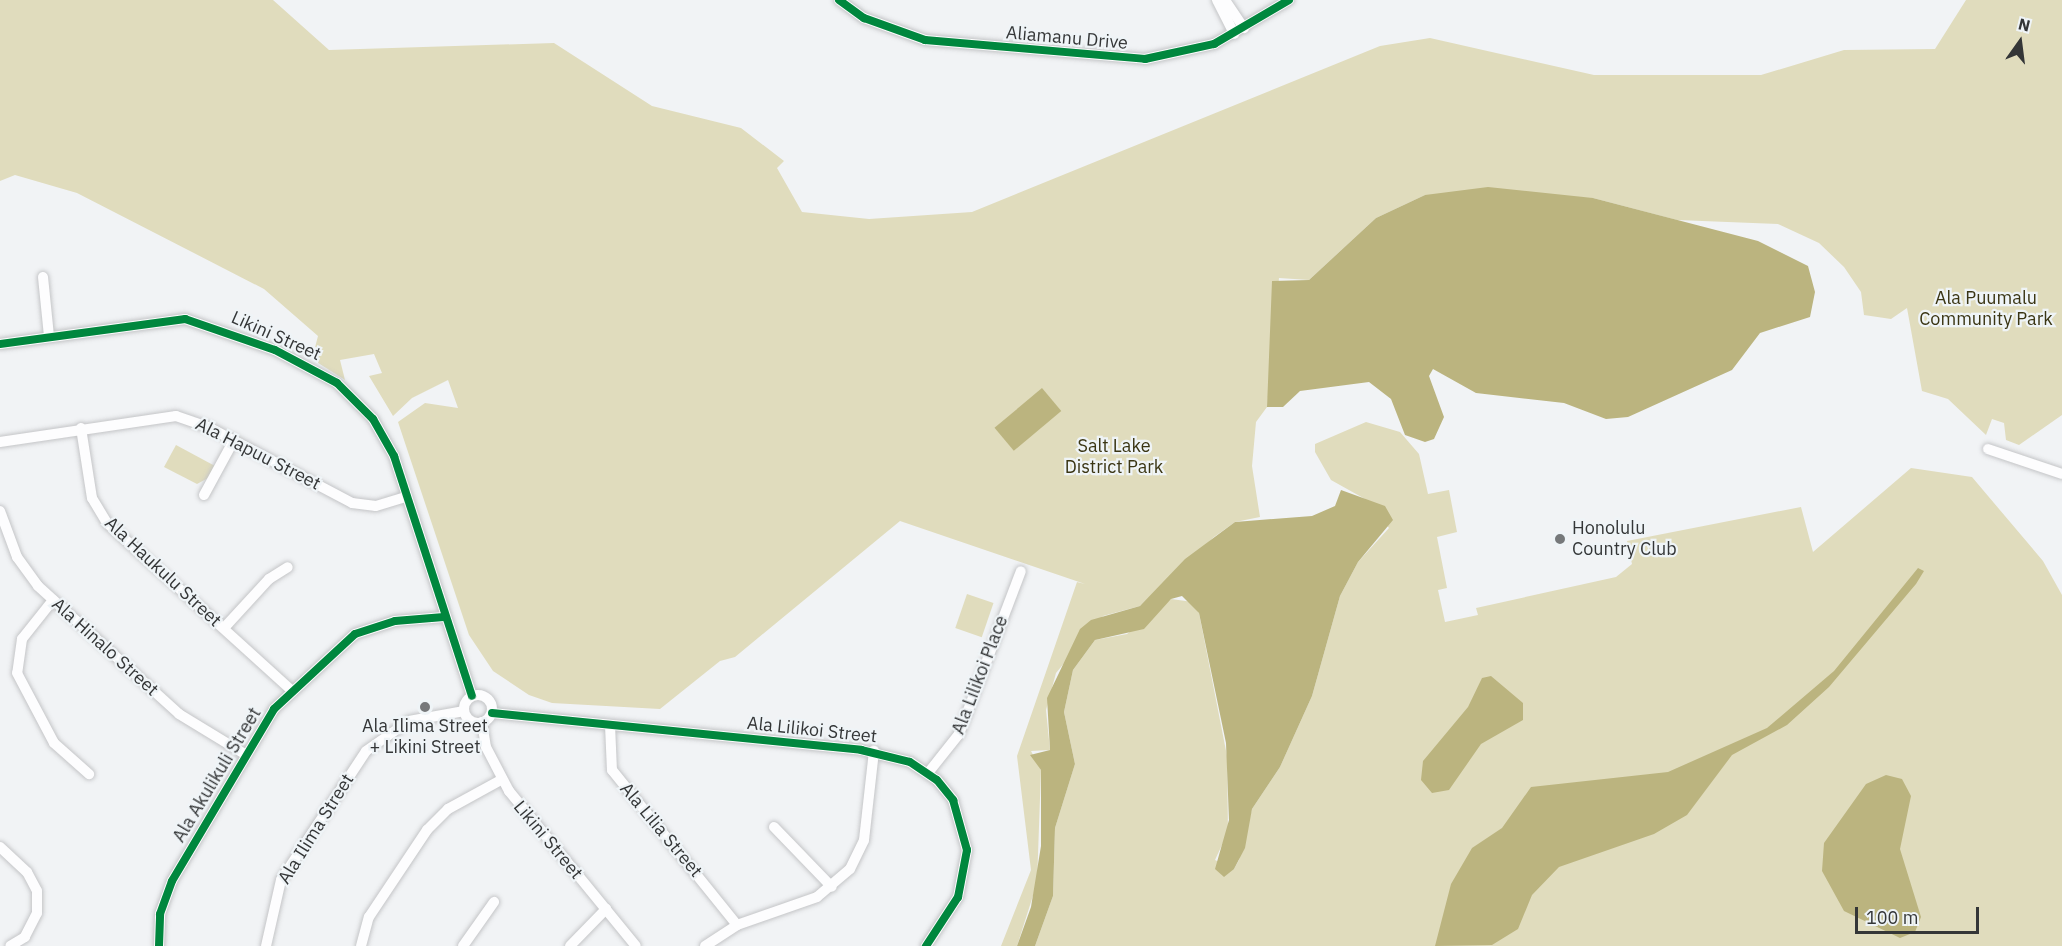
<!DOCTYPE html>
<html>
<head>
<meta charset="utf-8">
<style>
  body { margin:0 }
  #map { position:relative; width:2062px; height:946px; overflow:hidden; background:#f1f3f5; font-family:"IBM Plex Sans",sans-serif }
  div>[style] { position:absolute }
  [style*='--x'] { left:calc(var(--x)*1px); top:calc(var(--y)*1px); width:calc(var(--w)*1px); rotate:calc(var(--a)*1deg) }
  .green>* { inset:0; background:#e0dcbd; transform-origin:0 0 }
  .water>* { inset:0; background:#bbb47f; transform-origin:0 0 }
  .roads { filter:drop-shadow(0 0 2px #c4c5c7) drop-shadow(0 0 2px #c4c5c7) }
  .minor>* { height:10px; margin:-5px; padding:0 5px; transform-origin:5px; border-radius:5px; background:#fdfdfe }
  .minor>.ring { margin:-5px; padding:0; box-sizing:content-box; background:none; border:10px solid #fdfdfe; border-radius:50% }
  .cycleway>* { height:8px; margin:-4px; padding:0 4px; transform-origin:4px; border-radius:4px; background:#00873e }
  .dots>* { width:16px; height:16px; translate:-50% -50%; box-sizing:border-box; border:3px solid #eff4f7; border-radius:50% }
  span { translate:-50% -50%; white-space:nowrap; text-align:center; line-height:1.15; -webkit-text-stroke:4.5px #eff4f7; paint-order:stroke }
  .street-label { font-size:18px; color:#343637 }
  .park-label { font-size:18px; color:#3a3513 }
  .poi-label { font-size:18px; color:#343637 }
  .left { translate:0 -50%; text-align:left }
  .north { position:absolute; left:1990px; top:12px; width:60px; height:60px; -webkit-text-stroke:4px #eff4f7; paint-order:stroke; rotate:14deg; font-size:16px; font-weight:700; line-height:24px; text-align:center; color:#343637 }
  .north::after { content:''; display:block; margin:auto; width:21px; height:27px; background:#343637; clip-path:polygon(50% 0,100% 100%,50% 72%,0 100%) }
  .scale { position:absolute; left:1855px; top:907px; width:124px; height:27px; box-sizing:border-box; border:3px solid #343637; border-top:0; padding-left:8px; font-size:18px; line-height:21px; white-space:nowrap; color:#343637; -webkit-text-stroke:4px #eff4f7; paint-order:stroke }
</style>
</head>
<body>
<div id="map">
  <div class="green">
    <div style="clip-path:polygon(0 0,273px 0,329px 50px,554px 43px,652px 106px,741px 128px,784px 161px,777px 168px,802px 212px,869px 219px,972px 212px,1380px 46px,1430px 38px,1594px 75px,1761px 75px,1844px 50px,1935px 49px,1966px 0,2062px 0,2062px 415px,2019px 445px,2006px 440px,2004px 423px,1992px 419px,1986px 435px,1948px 399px,1922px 391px,1907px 308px,1891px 319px,1864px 315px,1861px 292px,1844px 267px,1819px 243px,1778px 224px,1677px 220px,1593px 198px,1425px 195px,1376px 218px,1309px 280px,1279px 278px,1267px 407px,1256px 422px,1252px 466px,1260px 517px,1235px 522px,1214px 537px,1140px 606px,1103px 616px,1056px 673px,1046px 710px,1050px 750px,1031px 751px,1041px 770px,1037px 883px,1017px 946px,1001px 946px,1031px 870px,1017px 756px,1077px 582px,1085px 584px,900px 521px,735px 657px,720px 661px,660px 709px,552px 703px,529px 695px,493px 671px,469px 635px,398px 422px,425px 403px,458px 408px,448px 380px,412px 398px,393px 416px,369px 376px,382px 373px,374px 354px,340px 360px,345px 380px,312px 359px,318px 336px,264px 289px,77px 193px,15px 175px,0 181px)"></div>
    <div style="clip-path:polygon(1366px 422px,1400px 432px,1419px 454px,1428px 494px,1449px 490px,1457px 532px,1437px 537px,1447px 588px,1438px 590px,1445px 622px,1478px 615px,1476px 608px,1616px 577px,1632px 564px,1627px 541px,1801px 507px,1813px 552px,1911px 468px,1972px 477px,2043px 561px,2062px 595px,2062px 946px,1035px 946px,1053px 896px,1055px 828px,1075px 764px,1064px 712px,1073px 670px,1095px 640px,1127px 634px,1171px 599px,1193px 602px,1199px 613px,1227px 756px,1228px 832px,1215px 860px,1234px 869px,1239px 860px,1252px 809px,1280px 767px,1312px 696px,1340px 596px,1358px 562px,1389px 528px,1365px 499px,1331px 480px,1315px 452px,1315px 444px)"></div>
    <div style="clip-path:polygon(176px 445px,215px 466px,210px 477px,197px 484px,164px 467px)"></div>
    <div style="left:967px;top:594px;width:28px;height:36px;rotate:19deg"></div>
  </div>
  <div class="water">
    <div style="clip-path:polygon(1488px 187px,1593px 198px,1758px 241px,1808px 266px,1815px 292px,1810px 317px,1760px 333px,1732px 370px,1628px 417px,1606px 419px,1564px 403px,1476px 393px,1433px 369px,1429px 376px,1444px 417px,1434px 439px,1425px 442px,1405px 435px,1391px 399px,1369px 382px,1300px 391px,1283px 407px,1267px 407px,1272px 281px,1309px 280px,1376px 218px,1425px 195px)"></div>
    <div style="left:1042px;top:388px;width:30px;height:62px;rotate:50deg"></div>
    <div style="clip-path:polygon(1341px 490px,1385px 506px,1393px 520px,1358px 562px,1340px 596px,1312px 696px,1280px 767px,1252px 809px,1245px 848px,1234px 869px,1224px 877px,1215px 869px,1229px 820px,1226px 743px,1199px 613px,1182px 596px,1171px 599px,1144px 629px,1095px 640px,1073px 670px,1064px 712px,1075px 764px,1055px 828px,1053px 896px,1035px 946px,1017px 946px,1031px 907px,1041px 846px,1041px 770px,1030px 755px,1050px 750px,1047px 698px,1080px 629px,1091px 620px,1140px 606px,1185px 559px,1235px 522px,1312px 516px,1335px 506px)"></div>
    <div style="clip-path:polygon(1918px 568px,1924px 571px,1916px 584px,1829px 687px,1787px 725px,1732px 755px,1687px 815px,1654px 834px,1559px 867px,1532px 895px,1518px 929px,1492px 945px,1435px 946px,1451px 884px,1472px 848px,1502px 828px,1531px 787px,1668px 772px,1767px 728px,1834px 671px)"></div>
    <div style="clip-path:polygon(1491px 676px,1523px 703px,1523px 720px,1481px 744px,1449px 790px,1432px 793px,1421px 780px,1423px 761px,1468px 707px,1482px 678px)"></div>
    <div style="clip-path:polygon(1886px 775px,1902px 779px,1911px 796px,1900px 849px,1921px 917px,1915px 932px,1900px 938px,1844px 911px,1822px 871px,1824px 843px,1866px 784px)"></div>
  </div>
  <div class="roads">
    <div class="minor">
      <div style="--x:839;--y:0;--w:31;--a:36"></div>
      <div style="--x:864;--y:18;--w:65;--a:19.8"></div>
      <div style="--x:925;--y:40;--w:221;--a:4.9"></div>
      <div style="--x:1145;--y:59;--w:71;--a:-12.3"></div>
      <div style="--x:1214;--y:44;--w:87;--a:-30.4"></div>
      <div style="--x:1217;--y:0;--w:38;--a:63"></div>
      <div style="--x:1225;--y:0;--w:34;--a:56"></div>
      <div style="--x:43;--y:277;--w:59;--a:84.2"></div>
      <div style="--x:0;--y:344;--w:187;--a:-7.7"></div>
      <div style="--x:185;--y:319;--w:95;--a:19"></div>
      <div style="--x:275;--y:350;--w:70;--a:28"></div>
      <div style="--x:337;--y:383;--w:51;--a:45"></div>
      <div style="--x:373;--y:419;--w:43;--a:60.4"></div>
      <div style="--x:394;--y:456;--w:252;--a:72"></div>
      <div style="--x:81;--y:428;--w:71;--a:81.1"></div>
      <div style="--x:92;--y:498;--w:29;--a:59"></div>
      <div style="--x:107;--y:523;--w:248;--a:42.2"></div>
      <div style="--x:0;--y:442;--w:178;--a:-8.4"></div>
      <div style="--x:176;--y:416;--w:36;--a:19"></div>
      <div style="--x:210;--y:428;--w:161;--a:27.8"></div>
      <div style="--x:352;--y:503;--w:24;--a:7"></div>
      <div style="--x:376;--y:506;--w:30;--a:-17"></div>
      <div style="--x:1988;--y:449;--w:78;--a:18.7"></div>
      <div style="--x:204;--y:495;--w:63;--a:-61.4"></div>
      <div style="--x:0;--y:511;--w:49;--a:69.7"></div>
      <div style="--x:17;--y:557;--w:36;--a:54"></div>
      <div style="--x:38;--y:586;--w:190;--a:42.2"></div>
      <div style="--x:179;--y:714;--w:75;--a:31.4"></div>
      <div style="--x:53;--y:600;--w:50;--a:128.5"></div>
      <div style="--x:22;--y:639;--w:34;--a:98"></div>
      <div style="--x:17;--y:673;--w:79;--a:62.1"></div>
      <div style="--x:54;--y:743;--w:47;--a:41.5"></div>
      <div style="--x:224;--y:628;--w:67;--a:-47.4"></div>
      <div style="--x:269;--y:579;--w:22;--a:-32"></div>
      <div class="ring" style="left:464px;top:695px;width:18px;height:18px"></div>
      <div style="--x:492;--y:713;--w:371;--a:5.7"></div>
      <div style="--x:861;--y:750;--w:50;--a:13.8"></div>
      <div style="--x:910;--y:762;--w:32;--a:34"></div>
      <div style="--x:937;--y:780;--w:26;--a:51"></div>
      <div style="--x:953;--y:800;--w:52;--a:74.4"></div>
      <div style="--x:967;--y:850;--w:48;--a:100.8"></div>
      <div style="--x:958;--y:897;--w:59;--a:123.1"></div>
      <div style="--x:482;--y:722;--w:25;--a:81"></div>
      <div style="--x:486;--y:747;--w:50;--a:62.4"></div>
      <div style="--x:509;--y:791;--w:200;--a:50.7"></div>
      <div style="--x:610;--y:725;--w:45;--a:87.5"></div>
      <div style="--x:612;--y:770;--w:199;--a:51.1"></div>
      <div style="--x:928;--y:773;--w:50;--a:-51.5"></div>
      <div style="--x:959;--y:734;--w:174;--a:-69.2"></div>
      <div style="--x:774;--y:827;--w:83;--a:46"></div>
      <div style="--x:0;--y:847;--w:37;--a:43"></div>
      <div style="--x:27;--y:872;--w:21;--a:62"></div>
      <div style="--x:37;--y:891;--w:22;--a:90"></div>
      <div style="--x:37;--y:913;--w:27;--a:117"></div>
      <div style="--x:25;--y:937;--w:17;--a:149"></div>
      <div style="--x:159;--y:946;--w:32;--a:-88"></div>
      <div style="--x:160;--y:914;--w:35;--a:-70"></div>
      <div style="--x:172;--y:881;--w:200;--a:-59.3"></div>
      <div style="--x:274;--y:709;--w:110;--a:-42.8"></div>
      <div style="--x:355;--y:634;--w:42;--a:-18"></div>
      <div style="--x:395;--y:621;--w:49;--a:-4.7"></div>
      <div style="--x:266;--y:946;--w:68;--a:-77.2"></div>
      <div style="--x:281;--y:880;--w:154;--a:-56.6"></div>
      <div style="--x:366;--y:751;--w:52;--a:-34.9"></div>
      <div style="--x:409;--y:721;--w:56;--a:-10.3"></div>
      <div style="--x:361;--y:946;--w:30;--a:-75"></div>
      <div style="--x:369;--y:917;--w:105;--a:-56.3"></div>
      <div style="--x:427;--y:830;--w:30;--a:-45"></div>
      <div style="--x:448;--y:809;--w:60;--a:-28.7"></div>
      <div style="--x:463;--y:946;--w:54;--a:-54.8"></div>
      <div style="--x:570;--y:946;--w:52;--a:-45.8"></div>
      <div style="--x:705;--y:946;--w:38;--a:-33"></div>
      <div style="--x:737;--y:925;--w:85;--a:-19.3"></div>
      <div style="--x:817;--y:897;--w:43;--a:-40.3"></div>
      <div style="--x:850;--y:869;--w:32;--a:-64"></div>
      <div style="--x:864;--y:840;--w:90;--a:-83.6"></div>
    </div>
  </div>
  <div class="cycleway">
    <div style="--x:839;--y:0;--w:31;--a:36"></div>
    <div style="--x:864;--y:18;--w:65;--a:19.8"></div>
    <div style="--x:925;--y:40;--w:221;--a:4.9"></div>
    <div style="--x:1145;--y:59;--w:71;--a:-12.3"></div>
    <div style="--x:1214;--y:44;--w:87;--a:-30.4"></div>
    <div style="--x:0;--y:344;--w:187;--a:-7.7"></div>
    <div style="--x:185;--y:319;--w:95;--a:19"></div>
    <div style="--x:275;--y:350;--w:70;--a:28"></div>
    <div style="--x:337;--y:383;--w:51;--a:45"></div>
    <div style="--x:373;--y:419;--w:43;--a:60.4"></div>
    <div style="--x:394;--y:456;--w:252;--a:72"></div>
    <div style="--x:492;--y:713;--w:371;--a:5.7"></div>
    <div style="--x:861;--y:750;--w:50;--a:13.8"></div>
    <div style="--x:910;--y:762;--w:32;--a:34"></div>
    <div style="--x:937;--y:780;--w:26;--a:51"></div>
    <div style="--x:953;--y:800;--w:52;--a:74.4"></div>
    <div style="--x:967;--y:850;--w:48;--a:100.8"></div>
    <div style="--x:958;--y:897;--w:59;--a:123.1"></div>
    <div style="--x:159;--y:946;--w:32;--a:-88"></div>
    <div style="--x:160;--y:914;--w:35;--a:-70"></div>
    <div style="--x:172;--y:881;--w:200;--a:-59.3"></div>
    <div style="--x:274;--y:709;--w:110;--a:-42.8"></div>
    <div style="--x:355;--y:634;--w:42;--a:-18"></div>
    <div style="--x:395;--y:621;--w:49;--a:-4.7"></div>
  </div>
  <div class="dots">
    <div style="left:1560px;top:539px;background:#76787a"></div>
    <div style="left:425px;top:707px;background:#76787a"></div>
  </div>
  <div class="street-label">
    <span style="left:1067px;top:38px;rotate:5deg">Aliamanu Drive</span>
    <span style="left:276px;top:336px;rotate:24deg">Likini Street</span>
    <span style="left:258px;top:454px;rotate:27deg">Ala Hapuu Street</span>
    <span style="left:163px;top:572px;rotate:43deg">Ala Haukulu Street</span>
    <span style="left:105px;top:647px;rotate:42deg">Ala Hinalo Street</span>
    <span style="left:980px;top:675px;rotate:-69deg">Ala Lilikoi Place</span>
    <span style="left:812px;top:730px;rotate:6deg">Ala Lilikoi Street</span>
    <span style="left:217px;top:775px;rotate:-59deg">Ala Akulikuli Street</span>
    <span style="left:316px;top:829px;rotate:-58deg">Ala Ilima Street</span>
    <span style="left:661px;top:830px;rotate:50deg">Ala Lilia Street</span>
    <span style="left:548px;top:840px;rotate:50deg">Likini Street</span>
  </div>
  <div class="park-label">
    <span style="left:1986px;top:309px">Ala Puumalu<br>Community Park</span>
    <span style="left:1114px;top:457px">Salt Lake<br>District Park</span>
  </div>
  <div class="poi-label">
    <span class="left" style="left:1572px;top:539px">Honolulu<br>Country Club</span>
    <span style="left:425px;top:737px">Ala Ilima Street<br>+ Likini Street</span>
  </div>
  <div class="north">N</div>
  <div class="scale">100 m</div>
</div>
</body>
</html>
